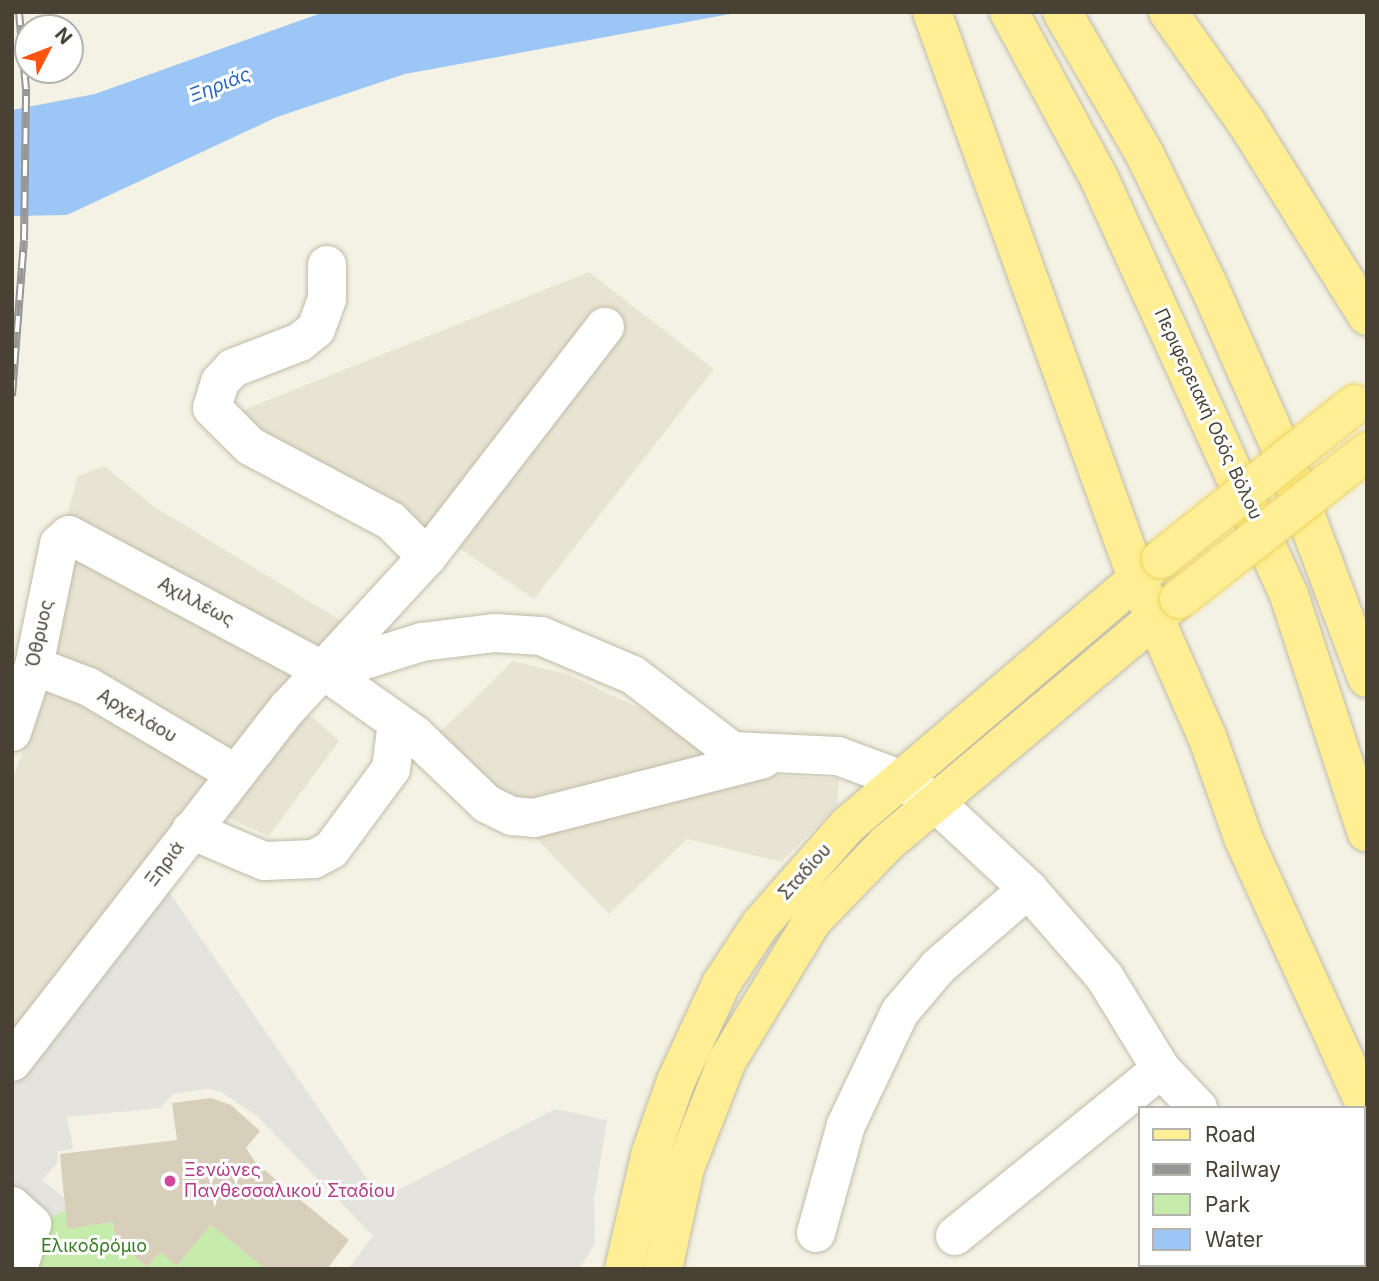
<!DOCTYPE html>
<html>
<head>
<meta charset="utf-8">
<style>
  body { margin:0 }
  #map { position:relative; width:1379px; height:1281px; overflow:hidden; background:#f4f2e5; font-family:Inter,sans-serif }
  div>[style] { position:absolute }
  [style*='--x'] { left:calc(var(--x)*1px); top:calc(var(--y)*1px); width:calc(var(--w)*1px); rotate:calc(var(--a)*1deg) }
  .residential>* { inset:0; background:#e8e4d3 }
  .green>* { inset:0; background:#c6ecab }
  .parking>* { inset:0; background:#e4e3de }
  .water>* { inset:0; background:#9cc6f6 }
  .building>* { inset:0; background:#d7cfba }
  .roads { filter:drop-shadow(0 0 2px #c0bba7) drop-shadow(0 0 2px #c0bba7) }
  .minor>* { height:38px; margin:-19px; padding:0 19px; transform-origin:19px; border-radius:19px; background:#fff }
  .major>* { height:38px; margin:-19px; padding:0 19px; transform-origin:19px; border-radius:19px; background:#ffee93 }
  .rail>* { height:8px; margin-top:-4px; transform-origin:0; background:repeating-linear-gradient(90deg,#fff 0 16px,#969696 0 32px); box-sizing:border-box; border-block:2px solid #969696 }
  .bridges { filter:drop-shadow(0 0 2px #edd45a) drop-shadow(0 0 2px #edd45a) }
  .major-bridge>* { height:38px; margin:-19px; padding:0 19px; transform-origin:19px; border-radius:19px; background:#ffee93 }
  .dots>* { width:19px; height:19px; translate:-50% -50%; box-sizing:border-box; border:4px solid #fff; border-radius:50% }
  span { translate:-50% -50%; white-space:nowrap; text-align:center; line-height:1.15; -webkit-text-stroke:6px #fff; paint-order:stroke }
  .street-label { font-size:18px; color:#474234 }
  .hotel-label { font-size:18px; color:#b23c85 }
  .left { translate:0 -50%; text-align:left }
  .park-label { font-size:18px; color:#397e23 }
  .water-label { font-size:19px; color:#2568bc; font-style:italic }
  .frame { position:absolute; inset:0; border:14px solid #474234; pointer-events:none }
  .legend { position:absolute; left:1138px; top:1106px; width:228px; height:161px; box-sizing:border-box; background:#fff; border:2px solid #b5b3ae; margin:0; padding:9px 12px; list-style:none; font-size:21px; color:#474234 }
  .legend li { display:flex; align-items:center; gap:14px; height:35px }
  .legend b { width:35px; border:2px solid #b5b3ae }
  .north { position:absolute; left:14px; top:14px; width:70px; height:70px; box-sizing:border-box; background:#fff; border:2px solid #b5b3ae; border-radius:50%; rotate:48deg; font-size:19px; font-weight:700; line-height:28px; text-align:center; color:#474234 }
  .north::after { content:''; display:block; margin:auto; width:24px; height:32px; background:#ff5411; clip-path:polygon(50% 0,100% 100%,50% 72%,0 100%) }
</style>
</head>
<body>
<div id="map">
  <div class="residential">
    <div style="clip-path:polygon(589px 272px,714px 369px,534px 599px,459px 548px,231px 415px)"></div>
    <div style="clip-path:polygon(104px 466px,153px 506px,348px 625px,287px 695px,339px 741px,269px 836px,199px 806px,12px 1049px,12px 781px,40px 703px,65px 522px,78px 476px)"></div>
    <div style="clip-path:polygon(513px 661px,567px 674px,654px 715px,728px 768px,739px 786px,767px 775px,839px 779px,837px 805px,781px 862px,687px 839px,609px 914px,437px 735px)"></div>
  </div>
  <div class="green">
    <div style="clip-path:polygon(65px 1210px,67px 1229px,113px 1222px,115px 1240px,147px 1267px,160px 1252px,177px 1266px,211px 1225px,265px 1269px,29px 1269px,44px 1222px)"></div>
  </div>
  <div class="parking">
    <div style="clip-path:polygon(163px 883px,381px 1199px,555px 1109px,607px 1120px,594px 1199px,595px 1243px,579px 1269px,348px 1269px,373px 1236px,257px 1116px,220px 1091px,206px 1089px,173px 1094px,160px 1108px,67px 1117px,73px 1149px,58px 1151px,58px 1162px,42px 1180px,64px 1198px,65px 1210px,44px 1222px,12px 1196px,12px 1073px)"></div>
  </div>
  <div class="water">
    <div style="clip-path:polygon(324px 12px,741px 12px,405px 74px,277px 117px,67px 215px,12px 216px,12px 110px,95px 94px)"></div>
  </div>
  <div class="building">
    <div style="clip-path:polygon(211px 1098px,231px 1105px,260px 1131px,246px 1148px,256px 1163px,349px 1240px,327px 1269px,265px 1269px,211px 1225px,177px 1266px,160px 1252px,147px 1267px,115px 1240px,113px 1222px,67px 1229px,60px 1154px,177px 1140px,172px 1103px)"></div>
  </div>
  <div class="roads">
    <div class="minor">
      <div style="--x:327;--y:265;--w:34;--a:90"></div>
      <div style="--x:327;--y:299;--w:32;--a:110"></div>
      <div style="--x:316;--y:329;--w:21;--a:141"></div>
      <div style="--x:300;--y:342;--w:72;--a:158.8"></div>
      <div style="--x:233;--y:368;--w:19;--a:133"></div>
      <div style="--x:220;--y:382;--w:27;--a:107"></div>
      <div style="--x:212;--y:408;--w:54;--a:45"></div>
      <div style="--x:250;--y:446;--w:160;--a:28"></div>
      <div style="--x:391;--y:521;--w:51;--a:45"></div>
      <div style="--x:34;--y:666;--w:59;--a:20.9"></div>
      <div style="--x:89;--y:687;--w:171;--a:30.6"></div>
      <div style="--x:326;--y:672;--w:101;--a:-17.4"></div>
      <div style="--x:422;--y:642;--w:74;--a:-7"></div>
      <div style="--x:495;--y:633;--w:46;--a:3.7"></div>
      <div style="--x:541;--y:636;--w:100;--a:23"></div>
      <div style="--x:633;--y:675;--w:125;--a:37.5"></div>
      <div style="--x:732;--y:751;--w:106;--a:2.7"></div>
      <div style="--x:838;--y:756;--w:66;--a:20.4"></div>
      <div style="--x:900;--y:779;--w:45;--a:34"></div>
      <div style="--x:937;--y:804;--w:125;--a:43"></div>
      <div style="--x:1028;--y:889;--w:116;--a:48.9"></div>
      <div style="--x:1104;--y:976;--w:109;--a:58.5"></div>
      <div style="--x:1161;--y:1069;--w:54;--a:46.5"></div>
      <div style="--x:12;--y:732;--w:70;--a:-71.6"></div>
      <div style="--x:34;--y:666;--w:125;--a:-78.4"></div>
      <div style="--x:59;--y:544;--w:13;--a:-42"></div>
      <div style="--x:69;--y:535;--w:291;--a:28.1"></div>
      <div style="--x:326;--y:672;--w:108;--a:35.2"></div>
      <div style="--x:414;--y:734;--w:101;--a:43.8"></div>
      <div style="--x:487;--y:804;--w:28;--a:26"></div>
      <div style="--x:512;--y:816;--w:22;--a:5"></div>
      <div style="--x:534;--y:818;--w:236;--a:-14.4"></div>
      <div style="--x:191;--y:830;--w:79;--a:23"></div>
      <div style="--x:264;--y:861;--w:50;--a:-2.3"></div>
      <div style="--x:314;--y:859;--w:19;--a:-28"></div>
      <div style="--x:331;--y:850;--w:101;--a:-53.5"></div>
      <div style="--x:391;--y:769;--w:46;--a:-82.6"></div>
      <div style="--x:12;--y:1062;--w:449;--a:-52.1"></div>
      <div style="--x:288;--y:708;--w:205;--a:-47.4"></div>
      <div style="--x:427;--y:557;--w:291;--a:-52.3"></div>
      <div style="--x:12;--y:1206;--w:27;--a:42"></div>
      <div style="--x:32;--y:1224;--w:47;--a:107.3"></div>
      <div style="--x:816;--y:1233;--w:112;--a:-74.5"></div>
      <div style="--x:846;--y:1125;--w:125;--a:-64.5"></div>
      <div style="--x:900;--y:1012;--w:59;--a:-49.8"></div>
      <div style="--x:938;--y:967;--w:119;--a:-40.9"></div>
      <div style="--x:955;--y:1236;--w:265;--a:-39"></div>
    </div>
    <div class="major">
      <div style="--x:932;--y:12;--w:602;--a:70.09"></div>
      <div style="--x:1137;--y:578;--w:176;--a:66.2"></div>
      <div style="--x:1208;--y:739;--w:107;--a:70.4"></div>
      <div style="--x:1244;--y:840;--w:296;--a:65.4"></div>
      <div style="--x:1009;--y:12;--w:189;--a:61.5"></div>
      <div style="--x:1099;--y:178;--w:458;--a:65.5"></div>
      <div style="--x:1289;--y:595;--w:250;--a:71.9"></div>
      <div style="--x:1062;--y:12;--w:163;--a:59.8"></div>
      <div style="--x:1144;--y:153;--w:146;--a:64"></div>
      <div style="--x:1208;--y:284;--w:175;--a:66.1"></div>
      <div style="--x:1279;--y:444;--w:250;--a:69.4"></div>
      <div style="--x:1168;--y:12;--w:135;--a:54.7"></div>
      <div style="--x:1246;--y:122;--w:229;--a:58"></div>
      <div style="--x:624;--y:1269;--w:120;--a:-77"></div>
      <div style="--x:651;--y:1152;--w:75;--a:-70.6"></div>
      <div style="--x:676;--y:1081;--w:107;--a:-65.1"></div>
      <div style="--x:721;--y:984;--w:71;--a:-56.5"></div>
      <div style="--x:760;--y:925;--w:133;--a:-48.7"></div>
      <div style="--x:848;--y:825;--w:404;--a:-40.4"></div>
      <div style="--x:663;--y:1269;--w:103;--a:-77.7"></div>
      <div style="--x:685;--y:1168;--w:115;--a:-68.6"></div>
      <div style="--x:727;--y:1061;--w:164;--a:-58.7"></div>
      <div style="--x:812;--y:921;--w:108;--a:-46.1"></div>
      <div style="--x:887;--y:843;--w:372;--a:-40"></div>
    </div>
  </div>
  <div class="rail">
    <div style="--x:12;--y:396;--w:156;--a:-85.6"></div>
    <div style="--x:24;--y:240;--w:151;--a:-89.2"></div>
    <div style="--x:26;--y:89;--w:77;--a:-95.2"></div>
  </div>
  <div class="bridges">
    <div class="major-bridge">
      <div style="--x:1161;--y:559;--w:248;--a:-38.6"></div>
      <div style="--x:1179;--y:599;--w:239;--a:-38"></div>
    </div>
  </div>
  <div class="dots">
    <div style="left:170px;top:1181px;background:#d1479c"></div>
  </div>
  <div class="street-label">
    <span style="left:1208px;top:414px;rotate:65deg">Περιφερειακή Οδός Βόλου</span>
    <span style="left:196px;top:602px;rotate:28deg">Αχιλλέως</span>
    <span style="left:40px;top:634px;rotate:-78deg">Όθρυος</span>
    <span style="left:137px;top:716px;rotate:30deg">Αρχελάου</span>
    <span style="left:165px;top:864px;rotate:-53deg">Ξηριά</span>
    <span style="left:805px;top:872px;rotate:-48deg">Σταδίου</span>
  </div>
  <div class="hotel-label">
    <span class="left" style="left:184px;top:1181px">Ξενώνες<br>Πανθεσσαλικού Σταδίου</span>
  </div>
  <div class="park-label">
    <span style="left:94px;top:1246px">Ελικοδρόμιο</span>
  </div>
  <div class="water-label">
    <span style="left:220px;top:85px;rotate:-21deg">Ξηριάς</span>
  </div>
  <div class="frame"></div>
  <ul class="legend">
  <li><b style="height:9px;background:#ffee93"></b>Road</li>
  <li><b style="height:9px;background:#969696"></b>Railway</li>
  <li><b style="height:19px;background:#c6ecab"></b>Park</li>
  <li><b style="height:19px;background:#9cc6f6"></b>Water</li>
  </ul>
  <div class="north">N</div>
</div>
</body>
</html>
